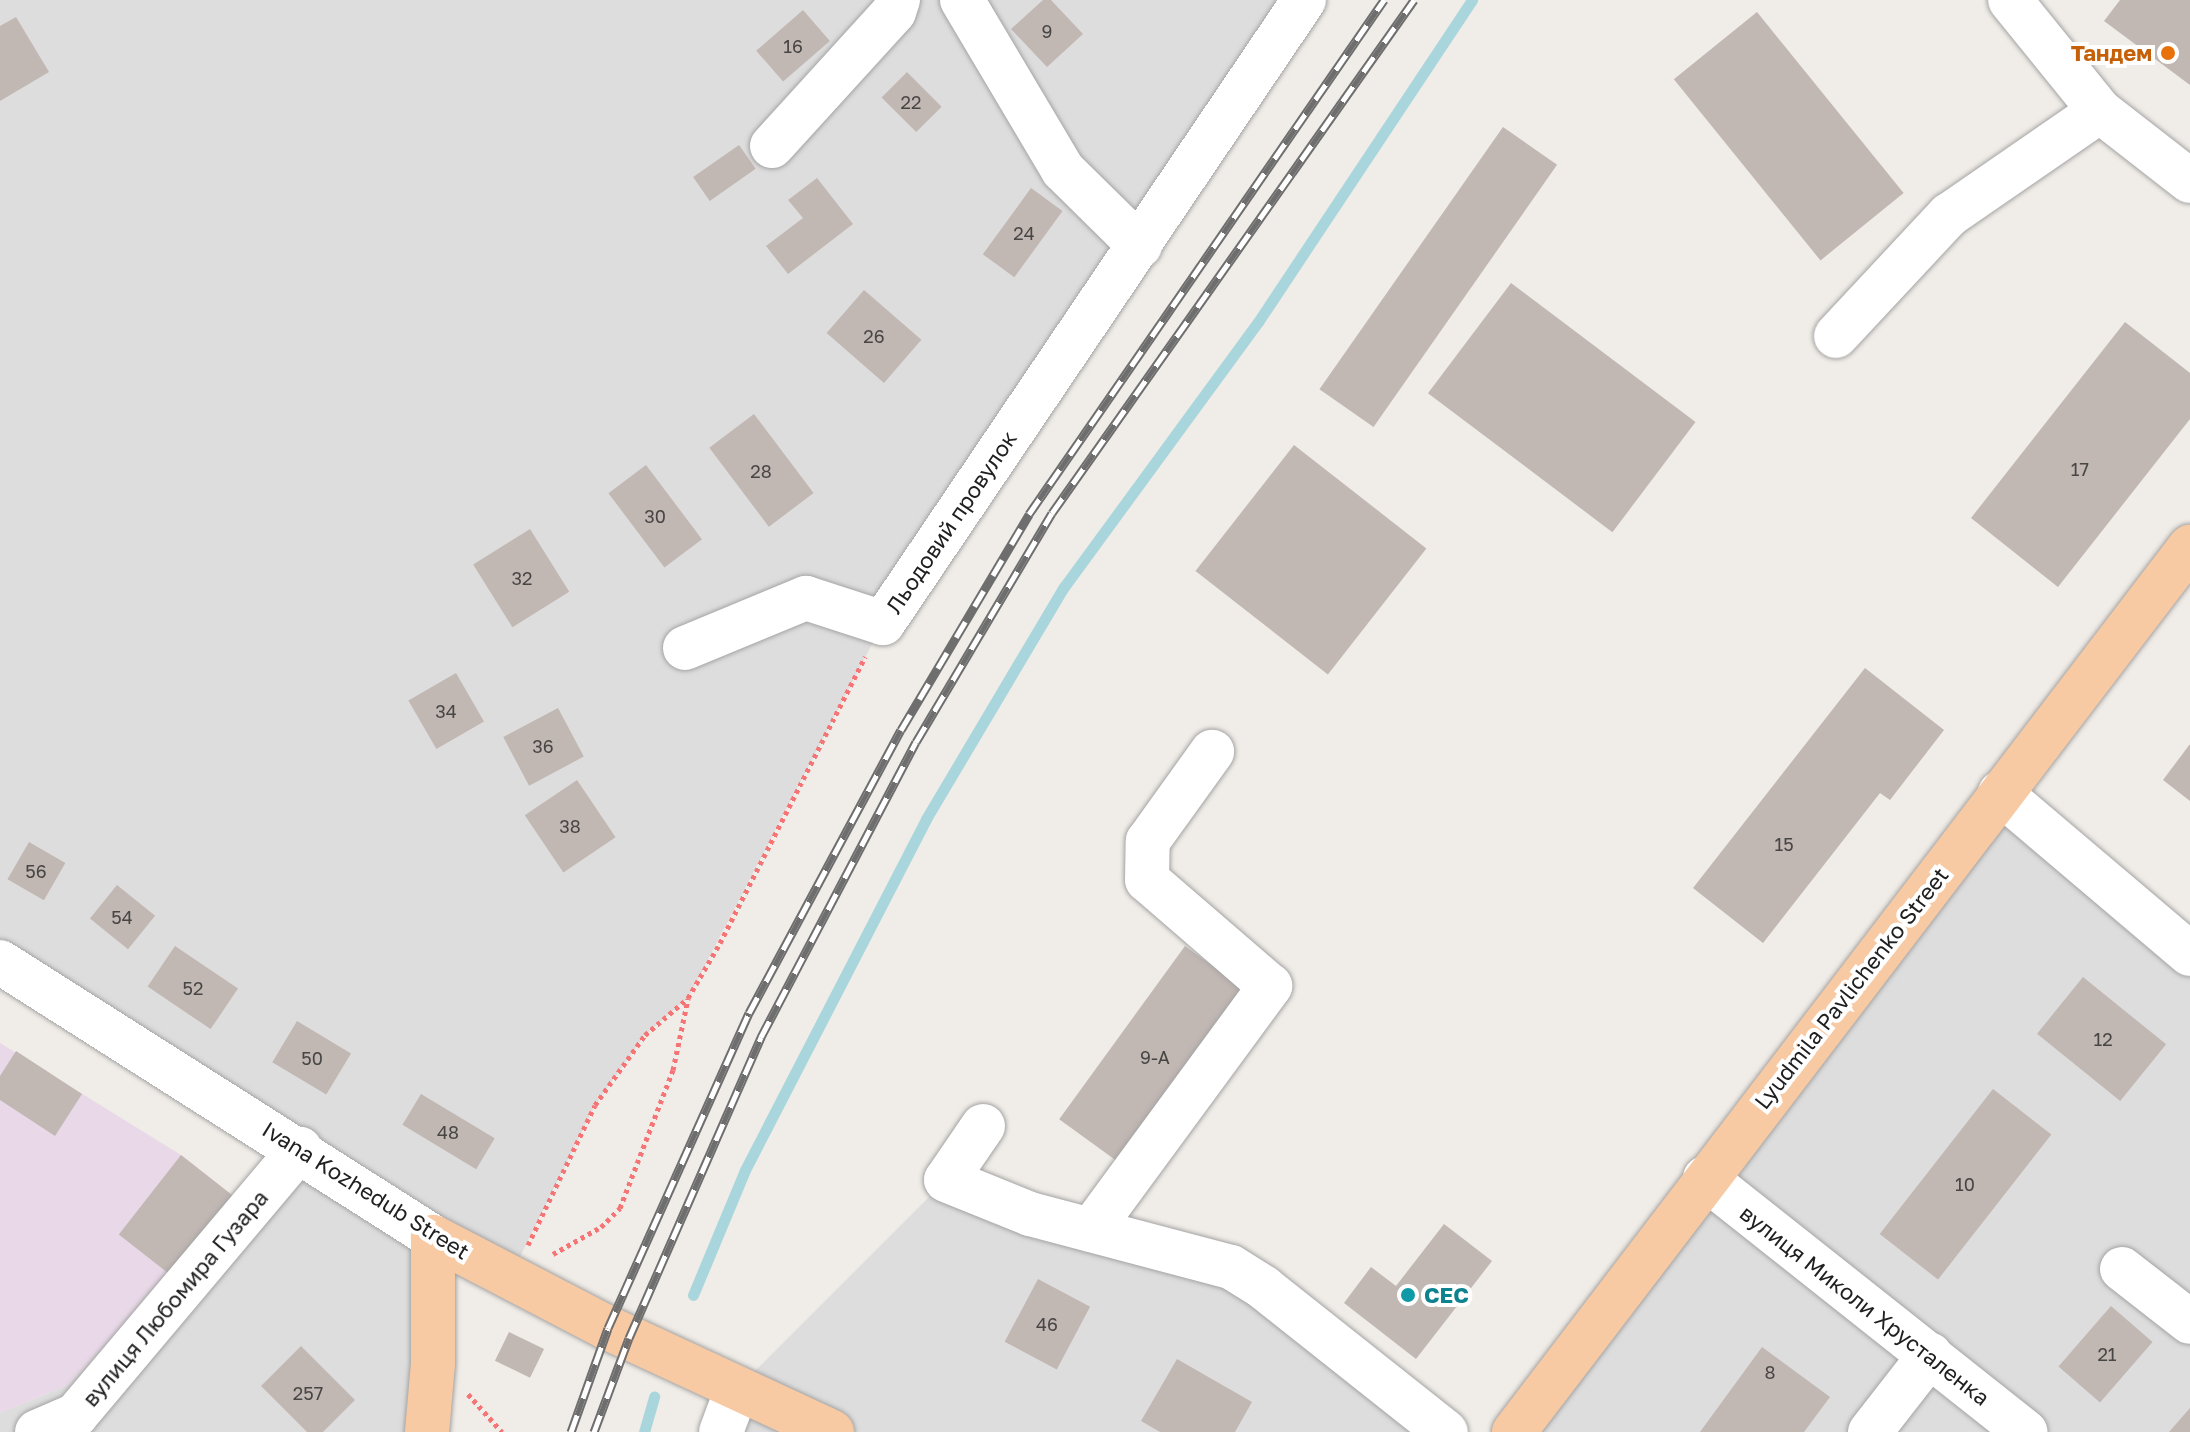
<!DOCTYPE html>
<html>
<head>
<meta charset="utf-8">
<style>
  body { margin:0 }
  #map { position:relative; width:2190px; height:1432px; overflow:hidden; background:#f0ece7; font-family:"Golos Text",sans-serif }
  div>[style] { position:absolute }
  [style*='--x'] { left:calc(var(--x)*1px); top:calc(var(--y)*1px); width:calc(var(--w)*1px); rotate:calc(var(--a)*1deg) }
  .residential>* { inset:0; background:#dedddd }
  .industrial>* { inset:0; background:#e9d9e8 }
  .stream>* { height:11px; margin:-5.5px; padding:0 5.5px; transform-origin:5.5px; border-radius:5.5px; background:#a9d6dc }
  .building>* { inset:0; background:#c1b7b3; transform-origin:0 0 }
  .path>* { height:5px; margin-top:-2.5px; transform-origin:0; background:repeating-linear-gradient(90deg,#f57475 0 4px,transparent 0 8px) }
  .roads { filter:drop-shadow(0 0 2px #a4a4a4) drop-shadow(0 0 2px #a4a4a4) }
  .minor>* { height:44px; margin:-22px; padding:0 22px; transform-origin:22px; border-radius:22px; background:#fff }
  .major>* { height:44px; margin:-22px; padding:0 22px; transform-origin:22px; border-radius:22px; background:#f8caa4 }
  .rail>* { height:9px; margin-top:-4.5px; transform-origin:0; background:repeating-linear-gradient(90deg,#fff 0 18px,#6e6e6e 0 36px); box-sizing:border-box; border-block:2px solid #6e6e6e }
  .dots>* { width:22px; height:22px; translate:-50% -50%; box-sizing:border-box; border:4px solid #fff; border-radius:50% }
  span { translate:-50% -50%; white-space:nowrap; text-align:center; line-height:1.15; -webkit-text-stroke:8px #fff; paint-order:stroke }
  .number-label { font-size:18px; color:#484645 }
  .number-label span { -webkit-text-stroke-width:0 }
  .food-label { font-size:22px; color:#c56008; font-weight:700 }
  .right { translate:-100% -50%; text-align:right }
  .street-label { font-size:22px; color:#202020 }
  .culture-label { font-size:22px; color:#0d838f; font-weight:700 }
  .left { translate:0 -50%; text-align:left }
</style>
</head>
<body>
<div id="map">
  <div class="residential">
    <div style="clip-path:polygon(0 0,1304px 0,883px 623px,688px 998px,645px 1035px,595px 1105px,510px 1277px,433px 1237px,425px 1432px,0 1432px,0 1413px,68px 1385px,170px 1275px,300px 1148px,0 963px)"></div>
    <div style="clip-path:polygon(2000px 793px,2190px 953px,2190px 1432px,1514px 1432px)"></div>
    <div style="clip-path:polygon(946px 1180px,1231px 1267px,1444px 1432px,725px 1432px,737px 1389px)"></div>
  </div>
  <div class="industrial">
    <div style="clip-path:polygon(0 1043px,181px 1155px,233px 1196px,170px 1275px,68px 1385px,0 1413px)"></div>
  </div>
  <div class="stream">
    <div style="--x:693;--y:1295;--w:135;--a:-67.4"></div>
    <div style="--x:745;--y:1170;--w:395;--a:-62.7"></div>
    <div style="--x:926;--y:819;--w:270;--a:-59.3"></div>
    <div style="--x:1064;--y:587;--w:328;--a:-53.8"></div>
    <div style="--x:1258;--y:322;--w:387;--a:-56.4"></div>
    <div style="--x:644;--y:1432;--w:37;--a:-74"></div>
  </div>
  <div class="building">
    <div style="clip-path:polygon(1043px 0,1051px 0,1083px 34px,1047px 67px,1011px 29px)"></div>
    <div style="clip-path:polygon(2120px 0,2190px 0,2190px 85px,2104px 21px)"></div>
    <div style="left:803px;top:10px;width:41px;height:62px;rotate:49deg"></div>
    <div style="left:1757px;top:12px;width:233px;height:107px;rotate:51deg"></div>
    <div style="clip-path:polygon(16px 17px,49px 72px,0 101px,0 26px)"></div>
    <div style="left:907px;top:72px;width:49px;height:36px;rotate:45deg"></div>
    <div style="left:1503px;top:127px;width:66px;height:320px;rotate:35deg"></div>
    <div style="left:739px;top:145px;width:29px;height:56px;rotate:55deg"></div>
    <div style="clip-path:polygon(817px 178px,853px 224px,788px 274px,766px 246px,803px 218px,788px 200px)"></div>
    <div style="left:1031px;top:188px;width:39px;height:82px;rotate:36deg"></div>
    <div style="left:1511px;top:283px;width:231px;height:138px;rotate:37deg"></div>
    <div style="left:864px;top:290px;width:76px;height:57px;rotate:41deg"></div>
    <div style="clip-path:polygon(2125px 322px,2190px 373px,2190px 419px,2058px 587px,1971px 518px)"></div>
    <div style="left:754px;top:414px;width:99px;height:56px;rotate:53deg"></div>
    <div style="left:1294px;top:445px;width:168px;height:160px;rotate:38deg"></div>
    <div style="left:646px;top:465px;width:93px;height:47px;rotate:53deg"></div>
    <div style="left:530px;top:529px;width:74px;height:67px;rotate:58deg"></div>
    <div style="clip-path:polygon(1865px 668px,1944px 730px,1890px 800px,1880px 793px,1763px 943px,1693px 888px)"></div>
    <div style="left:456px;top:673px;width:56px;height:55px;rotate:60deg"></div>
    <div style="left:558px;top:708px;width:55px;height:62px;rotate:62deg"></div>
    <div style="clip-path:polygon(2190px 744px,2190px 801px,2163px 780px)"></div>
    <div style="left:577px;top:780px;width:69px;height:63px;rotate:56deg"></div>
    <div style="left:29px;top:842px;width:42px;height:43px;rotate:30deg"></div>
    <div style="left:117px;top:885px;width:49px;height:43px;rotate:39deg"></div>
    <div style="left:175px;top:946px;width:76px;height:49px;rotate:34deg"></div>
    <div style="left:1185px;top:946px;width:81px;height:214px;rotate:36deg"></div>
    <div style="left:2083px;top:977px;width:107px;height:73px;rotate:39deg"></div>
    <div style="left:297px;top:1021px;width:63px;height:48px;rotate:31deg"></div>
    <div style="clip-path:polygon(16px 1051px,82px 1094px,55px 1136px,0 1100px,0 1076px)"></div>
    <div style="left:1993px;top:1089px;width:74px;height:184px;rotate:38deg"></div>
    <div style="left:421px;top:1094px;width:86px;height:36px;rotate:31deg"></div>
    <div style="left:181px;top:1155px;width:66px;height:101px;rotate:38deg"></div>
    <div style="clip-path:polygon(1444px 1224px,1492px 1261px,1416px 1359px,1344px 1303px,1371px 1267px,1396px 1286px)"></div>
    <div style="left:1038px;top:1279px;width:59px;height:71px;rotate:28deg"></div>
    <div style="left:2111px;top:1306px;width:55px;height:80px;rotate:41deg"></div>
    <div style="left:509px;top:1332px;width:39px;height:32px;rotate:26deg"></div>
    <div style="clip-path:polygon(301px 1346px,355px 1400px,323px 1432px,307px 1432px,261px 1386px)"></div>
    <div style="clip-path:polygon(1762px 1347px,1830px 1397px,1804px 1432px,1700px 1432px)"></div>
    <div style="clip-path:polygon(1177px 1359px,1252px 1402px,1235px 1432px,1160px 1432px,1141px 1421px)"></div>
    <div style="clip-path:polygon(2190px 1408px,2190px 1432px,2169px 1432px)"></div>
  </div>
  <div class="path">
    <div style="--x:528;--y:1245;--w:155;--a:-64.4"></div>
    <div style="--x:595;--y:1105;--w:86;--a:-54.5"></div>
    <div style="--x:645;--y:1035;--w:57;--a:-40.7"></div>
    <div style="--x:688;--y:998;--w:64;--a:-59.8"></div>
    <div style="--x:720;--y:943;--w:321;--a:-63.1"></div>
    <div style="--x:553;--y:1254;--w:55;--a:-29.4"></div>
    <div style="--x:601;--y:1227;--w:27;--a:-45"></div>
    <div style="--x:620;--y:1208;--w:148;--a:-69"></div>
    <div style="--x:673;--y:1070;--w:73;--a:-78.1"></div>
    <div style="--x:468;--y:1394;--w:51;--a:48.2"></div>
  </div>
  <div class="roads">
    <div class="minor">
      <div style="--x:962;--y:0;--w:198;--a:59.3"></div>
      <div style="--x:1063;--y:170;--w:108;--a:44.6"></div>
      <div style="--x:2010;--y:0;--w:143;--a:51"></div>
      <div style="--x:2100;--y:111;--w:114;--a:37.9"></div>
      <div style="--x:772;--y:146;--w:181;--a:-47.7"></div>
      <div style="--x:894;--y:12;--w:13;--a:-72"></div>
      <div style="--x:1836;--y:336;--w:166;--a:-47"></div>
      <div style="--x:1949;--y:215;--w:183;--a:-34.6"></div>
      <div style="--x:685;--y:648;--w:131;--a:-22.5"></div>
      <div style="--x:806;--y:598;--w:81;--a:18"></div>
      <div style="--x:883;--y:623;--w:752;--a:-55.95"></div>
      <div style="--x:2000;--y:793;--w:249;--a:40.3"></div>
      <div style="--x:0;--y:962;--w:513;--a:32.42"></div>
      <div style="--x:983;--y:1126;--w:65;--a:124.4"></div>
      <div style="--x:946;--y:1180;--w:91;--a:22"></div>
      <div style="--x:1030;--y:1214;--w:208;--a:14.8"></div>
      <div style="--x:1231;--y:1267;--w:39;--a:32"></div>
      <div style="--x:1264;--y:1288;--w:232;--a:38.4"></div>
      <div style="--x:1705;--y:1178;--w:409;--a:38.4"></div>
      <div style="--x:1091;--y:1230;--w:303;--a:-53.7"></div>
      <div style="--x:1270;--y:986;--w:162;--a:-139.2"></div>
      <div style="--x:1147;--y:880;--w:39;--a:-89"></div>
      <div style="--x:1148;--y:841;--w:110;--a:-54.3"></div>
      <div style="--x:2122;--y:1269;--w:86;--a:37.9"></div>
      <div style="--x:37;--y:1432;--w:43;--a:-23.6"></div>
      <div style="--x:76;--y:1415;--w:348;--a:-49.9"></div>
      <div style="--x:721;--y:1432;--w:46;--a:-69.6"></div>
      <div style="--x:1870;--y:1432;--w:98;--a:-52.1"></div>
    </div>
    <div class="major">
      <div style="--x:427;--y:1432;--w:69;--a:-85"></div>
      <div style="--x:433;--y:1363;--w:126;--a:-90"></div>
      <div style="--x:433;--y:1237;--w:197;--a:27.5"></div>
      <div style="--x:608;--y:1328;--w:247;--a:24.9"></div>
      <div style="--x:1514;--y:1432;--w:1114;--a:-52.63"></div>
    </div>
  </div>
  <div class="rail">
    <div style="--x:571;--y:1432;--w:110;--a:-70.4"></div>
    <div style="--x:608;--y:1328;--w:345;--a:-65.9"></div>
    <div style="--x:749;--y:1013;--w:321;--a:-61.8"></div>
    <div style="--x:901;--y:730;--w:251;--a:-59.3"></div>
    <div style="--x:1029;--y:514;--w:625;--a:-55.37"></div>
    <div style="--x:594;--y:1432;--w:100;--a:-69.6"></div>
    <div style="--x:629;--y:1338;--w:329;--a:-66.3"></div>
    <div style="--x:761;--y:1037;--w:333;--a:-62.3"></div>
    <div style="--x:916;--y:742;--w:266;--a:-59.3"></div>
    <div style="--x:1052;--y:513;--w:628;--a:-54.79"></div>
  </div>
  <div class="dots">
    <div style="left:2168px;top:53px;background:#e8710a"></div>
    <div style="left:1408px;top:1295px;background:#0f9aa8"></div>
  </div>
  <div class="number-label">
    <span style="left:1047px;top:31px">9</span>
    <span style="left:793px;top:46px">16</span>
    <span style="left:911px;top:102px">22</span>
    <span style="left:1024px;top:233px">24</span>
    <span style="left:874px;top:336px">26</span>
    <span style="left:2080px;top:469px">17</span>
    <span style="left:761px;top:471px">28</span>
    <span style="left:655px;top:516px">30</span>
    <span style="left:522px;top:578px">32</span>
    <span style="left:446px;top:711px">34</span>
    <span style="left:543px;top:746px">36</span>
    <span style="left:570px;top:826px">38</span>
    <span style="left:1784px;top:844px">15</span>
    <span style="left:36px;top:871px">56</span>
    <span style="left:122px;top:917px">54</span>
    <span style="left:193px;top:988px">52</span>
    <span style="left:2103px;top:1039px">12</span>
    <span style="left:1155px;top:1057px">9-А</span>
    <span style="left:312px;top:1058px">50</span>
    <span style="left:448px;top:1132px">48</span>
    <span style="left:1965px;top:1184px">10</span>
    <span style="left:1047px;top:1324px">46</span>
    <span style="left:2107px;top:1354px">21</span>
    <span style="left:1770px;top:1372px">8</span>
    <span style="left:308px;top:1393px">257</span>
  </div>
  <div class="food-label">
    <span class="right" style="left:2152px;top:53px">Тандем</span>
  </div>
  <div class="street-label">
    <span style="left:951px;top:522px;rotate:-56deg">Льодовий провулок</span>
    <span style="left:1851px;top:988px;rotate:-52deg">Lyudmila Pavlichenko Street</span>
    <span style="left:366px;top:1190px;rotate:32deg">Ivana Kozhedub Street</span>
    <span style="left:175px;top:1298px;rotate:-50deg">вулиця Любомира Гузара</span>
    <span style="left:1865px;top:1305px;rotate:38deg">вулиця Миколи Хрусталенка</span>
  </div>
  <div class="culture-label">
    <span class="left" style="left:1424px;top:1295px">СЕС</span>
  </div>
</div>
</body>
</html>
